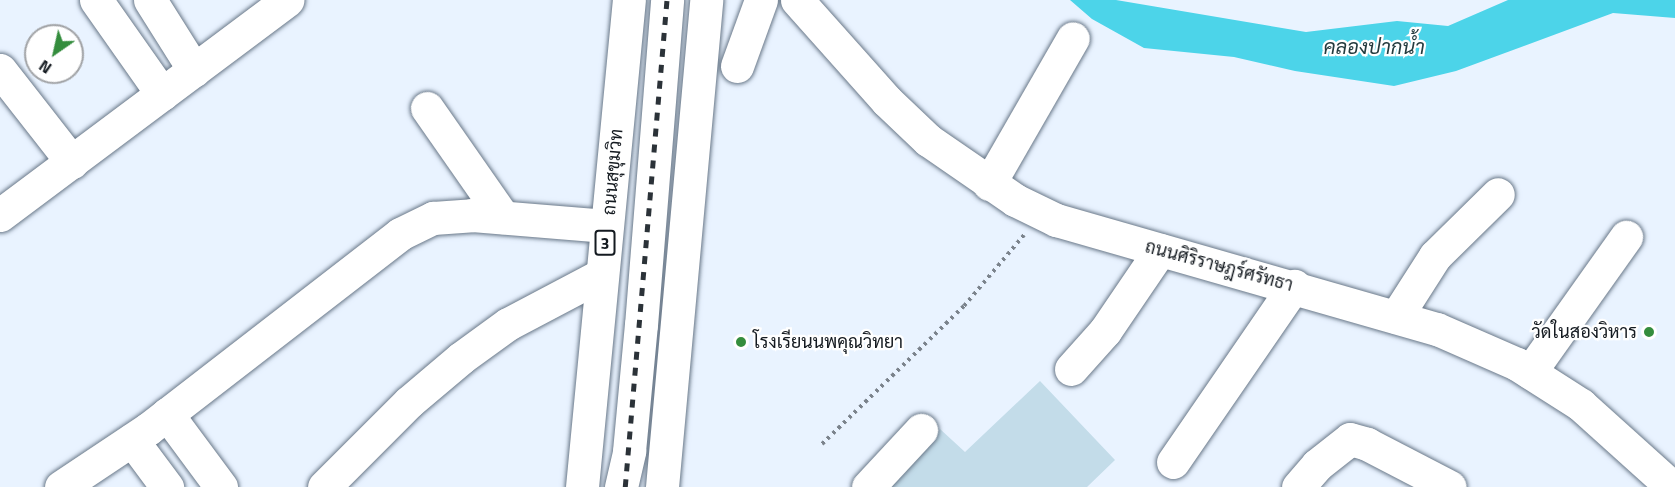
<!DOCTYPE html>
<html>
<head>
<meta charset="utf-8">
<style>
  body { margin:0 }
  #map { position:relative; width:1675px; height:487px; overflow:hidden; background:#e9f3ff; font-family:"Titillium Web",Sarabun,sans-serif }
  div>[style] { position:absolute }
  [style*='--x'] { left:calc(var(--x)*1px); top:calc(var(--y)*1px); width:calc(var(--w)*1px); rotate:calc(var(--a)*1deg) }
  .water>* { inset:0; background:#4cd4e9 }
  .building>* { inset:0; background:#c3dce9 }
  .path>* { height:4px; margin-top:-2px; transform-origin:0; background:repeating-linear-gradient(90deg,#7b838c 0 3px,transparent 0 7.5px) }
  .roads { filter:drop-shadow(0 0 2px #697889) drop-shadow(0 0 2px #697889) }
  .minor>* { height:33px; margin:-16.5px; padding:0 16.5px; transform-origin:16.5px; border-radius:16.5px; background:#fff }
  .highway>* { height:33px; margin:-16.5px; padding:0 16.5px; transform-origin:16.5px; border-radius:16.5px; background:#fff }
  .rail>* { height:4.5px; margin-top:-2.25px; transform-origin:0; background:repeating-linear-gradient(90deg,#2b3238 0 8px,transparent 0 16px) }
  .dots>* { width:16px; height:16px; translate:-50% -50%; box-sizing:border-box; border:3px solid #fff; border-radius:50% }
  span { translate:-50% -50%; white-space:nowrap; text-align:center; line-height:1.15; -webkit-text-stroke:4.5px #fff; paint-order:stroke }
  .shield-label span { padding:2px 4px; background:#fff; border:2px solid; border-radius:4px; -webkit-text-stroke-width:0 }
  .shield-label { font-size:16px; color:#141a20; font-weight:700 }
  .street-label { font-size:18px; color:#141a20 }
  .poi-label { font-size:18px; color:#141a20 }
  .right { translate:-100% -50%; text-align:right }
  .left { translate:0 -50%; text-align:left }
  .water-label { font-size:20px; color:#243b3f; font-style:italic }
  .north { position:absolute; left:24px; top:24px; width:60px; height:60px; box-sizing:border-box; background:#fff; border:2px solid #a1a3a6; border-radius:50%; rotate:214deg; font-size:16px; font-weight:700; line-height:24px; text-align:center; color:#141a20 }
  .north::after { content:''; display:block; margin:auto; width:21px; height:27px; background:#348d3d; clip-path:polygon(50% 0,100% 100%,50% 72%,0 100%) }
</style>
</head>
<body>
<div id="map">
  <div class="water">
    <div style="clip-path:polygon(1070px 0,1116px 0,1306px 32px,1397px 21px,1448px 26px,1508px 0,1675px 0,1675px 18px,1613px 13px,1456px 71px,1394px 86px,1295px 71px,1234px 57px,1144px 48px,1092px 19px)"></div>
  </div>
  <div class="building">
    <div style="clip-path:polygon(1040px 381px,1115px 460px,1087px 487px,883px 487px,940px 429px,965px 452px)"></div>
  </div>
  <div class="path">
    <div style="--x:822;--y:444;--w:198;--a:-44.2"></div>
    <div style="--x:964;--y:306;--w:93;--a:-49.8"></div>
  </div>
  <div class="roads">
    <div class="minor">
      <div style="--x:96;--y:0;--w:115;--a:54.9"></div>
      <div style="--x:150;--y:0;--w:83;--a:57.8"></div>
      <div style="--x:797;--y:0;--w:135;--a:48.3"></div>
      <div style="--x:887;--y:101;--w:57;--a:43.6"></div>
      <div style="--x:928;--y:140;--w:106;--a:34.6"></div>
      <div style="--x:1015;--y:200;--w:46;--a:26"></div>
      <div style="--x:1056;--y:220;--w:396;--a:16"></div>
      <div style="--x:1437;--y:329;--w:87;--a:23.6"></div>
      <div style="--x:1517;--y:364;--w:76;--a:32.6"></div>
      <div style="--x:1581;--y:405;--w:122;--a:42"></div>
      <div style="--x:737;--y:66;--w:70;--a:-70"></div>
      <div style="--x:0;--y:70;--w:117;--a:52"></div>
      <div style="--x:427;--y:108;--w:133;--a:55.1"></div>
      <div style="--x:989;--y:184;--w:168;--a:-60.1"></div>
      <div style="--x:0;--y:215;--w:359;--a:-36.8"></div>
      <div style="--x:1396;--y:317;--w:72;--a:-57.4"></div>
      <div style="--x:1435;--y:256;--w:88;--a:-44.5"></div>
      <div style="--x:1071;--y:369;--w:51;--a:-48.2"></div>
      <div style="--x:1105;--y:331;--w:98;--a:-55.8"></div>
      <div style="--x:1530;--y:372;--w:166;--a:-54.6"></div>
      <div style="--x:167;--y:414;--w:91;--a:53.5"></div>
      <div style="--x:132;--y:440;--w:59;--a:53.3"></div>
      <div style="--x:1173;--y:462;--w:214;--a:-55.5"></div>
      <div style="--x:61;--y:487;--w:105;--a:-33.7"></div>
      <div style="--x:148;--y:429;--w:319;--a:-37.7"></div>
      <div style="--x:400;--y:234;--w:37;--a:-26"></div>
      <div style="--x:433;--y:218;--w:39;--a:-4"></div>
      <div style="--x:472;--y:215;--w:135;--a:4.7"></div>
      <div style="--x:324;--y:487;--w:120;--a:-45"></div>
      <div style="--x:409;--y:402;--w:68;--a:-40.2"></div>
      <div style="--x:461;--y:358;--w:58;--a:-35.9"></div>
      <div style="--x:508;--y:324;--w:105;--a:-27.8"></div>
      <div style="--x:868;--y:487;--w:78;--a:-47.1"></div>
      <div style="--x:1298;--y:487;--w:29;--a:-49"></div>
      <div style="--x:1317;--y:465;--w:42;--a:-38.2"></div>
      <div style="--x:1350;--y:439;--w:18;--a:16"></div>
      <div style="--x:1367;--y:444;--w:93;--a:27.4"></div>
    </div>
    <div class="highway">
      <div style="--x:582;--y:487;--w:489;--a:-84.5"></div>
      <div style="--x:621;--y:487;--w:37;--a:-77"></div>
      <div style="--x:629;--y:451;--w:127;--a:-84.6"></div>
      <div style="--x:641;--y:325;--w:326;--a:-85.4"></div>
      <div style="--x:662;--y:487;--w:489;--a:-84.8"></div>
    </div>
  </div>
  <div class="rail">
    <div style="--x:625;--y:487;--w:489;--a:-85.1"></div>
  </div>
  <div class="dots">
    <div style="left:1649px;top:332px;background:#348d3d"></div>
    <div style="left:741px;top:342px;background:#348d3d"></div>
  </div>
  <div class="shield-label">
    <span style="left:605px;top:243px">3</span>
  </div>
  <div class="street-label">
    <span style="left:613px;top:172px;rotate:-85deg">ถนนสุขุมวิท</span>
    <span style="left:1219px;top:266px;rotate:15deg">ถนนศิริราษฎร์ศรัทธา</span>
  </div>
  <div class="poi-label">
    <span class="right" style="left:1637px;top:332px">วัดในสองวิหาร</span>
    <span class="left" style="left:753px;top:342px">โรงเรียนนพคุณวิทยา</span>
  </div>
  <div class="water-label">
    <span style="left:1374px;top:46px">คลองปากน้ำ</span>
  </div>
  <div class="north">N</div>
</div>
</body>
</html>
